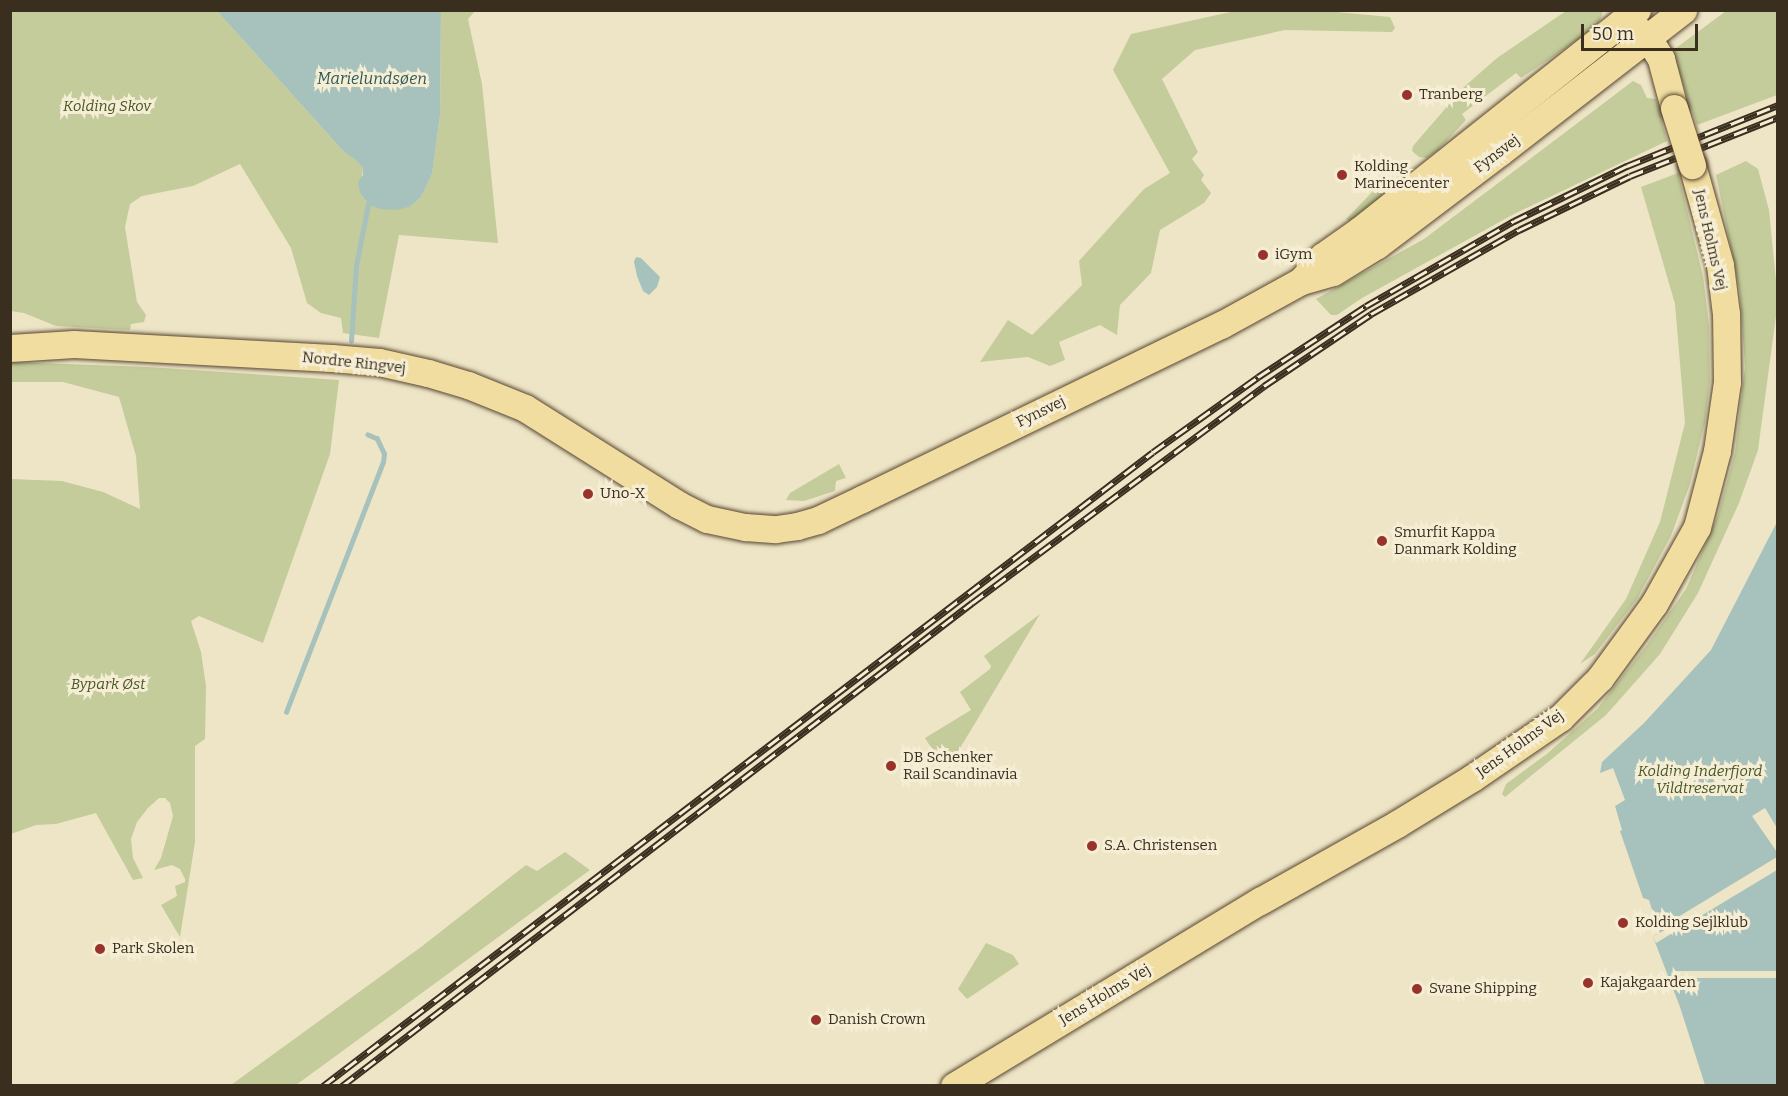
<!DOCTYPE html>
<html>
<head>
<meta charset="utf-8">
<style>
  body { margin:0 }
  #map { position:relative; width:1788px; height:1096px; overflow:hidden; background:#eee5c6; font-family:Bitter,serif }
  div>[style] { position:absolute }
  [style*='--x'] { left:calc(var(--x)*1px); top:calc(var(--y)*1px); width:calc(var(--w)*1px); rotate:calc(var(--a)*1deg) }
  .green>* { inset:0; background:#c3cc9a }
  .water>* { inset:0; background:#a7c2bc }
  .pier>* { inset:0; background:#eee5c6; transform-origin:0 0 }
  .stream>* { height:4.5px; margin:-2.25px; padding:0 2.25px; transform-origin:2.25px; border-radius:2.25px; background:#a7c2bc }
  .roads { filter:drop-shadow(0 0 2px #574530) drop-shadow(0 0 2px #574530) }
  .major>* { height:27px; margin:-13.5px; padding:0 13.5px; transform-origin:13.5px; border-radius:13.5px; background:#f0dd9f }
  .rail>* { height:7px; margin-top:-3.5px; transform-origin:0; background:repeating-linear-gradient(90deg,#f5eed5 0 14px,#3a2e1f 0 28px); box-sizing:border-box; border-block:2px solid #3a2e1f }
  .bridges { filter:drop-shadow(0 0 2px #574530) drop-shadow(0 0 2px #574530) }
  .major-bridge>* { height:27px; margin:-13.5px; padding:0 13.5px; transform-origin:13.5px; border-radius:13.5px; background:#f0dd9f }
  .dots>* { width:16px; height:16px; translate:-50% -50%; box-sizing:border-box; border:3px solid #f5eed5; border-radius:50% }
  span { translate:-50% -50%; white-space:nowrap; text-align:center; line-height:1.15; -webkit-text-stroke:6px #f5eed5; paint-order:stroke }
  .poi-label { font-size:15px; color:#3a2e1f }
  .left { translate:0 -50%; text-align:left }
  .park-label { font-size:15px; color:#465626; font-style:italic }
  .street-label { font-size:15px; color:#3a2e1f }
  .water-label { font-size:16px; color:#2f5959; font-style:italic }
  .frame { position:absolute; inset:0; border:12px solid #3a2e1f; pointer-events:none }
  .scale { position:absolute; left:1581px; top:24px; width:117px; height:27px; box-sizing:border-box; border:3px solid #3a2e1f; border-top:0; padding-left:8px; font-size:18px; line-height:21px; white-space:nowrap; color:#3a2e1f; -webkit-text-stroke:4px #f5eed5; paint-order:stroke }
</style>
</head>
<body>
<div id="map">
  <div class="green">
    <div style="clip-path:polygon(11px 11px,217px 11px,345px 153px,357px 160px,363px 168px,360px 193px,369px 205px,411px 206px,421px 197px,432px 174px,440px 116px,441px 11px,475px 11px,468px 19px,482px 84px,498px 243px,399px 235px,379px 338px,343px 333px,341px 318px,321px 313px,307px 303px,291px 248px,240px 164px,193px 186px,142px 196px,130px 204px,125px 227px,137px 302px,146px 315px,144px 322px,131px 324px,130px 330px,56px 326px,24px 313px,11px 311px)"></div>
    <div style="clip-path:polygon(1326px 11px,1390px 17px,1395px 28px,1392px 32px,1285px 30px,1195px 50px,1162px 79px,1198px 152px,1192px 159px,1204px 175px,1201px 180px,1211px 193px,1204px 203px,1160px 230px,1151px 273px,1120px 305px,1117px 335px,1100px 325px,1059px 342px,1065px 360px,1050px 366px,1028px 357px,980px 362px,1008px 320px,1032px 335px,1082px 285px,1079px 261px,1144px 189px,1170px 173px,1113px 70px,1131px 34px,1235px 11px)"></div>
    <div style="clip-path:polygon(1566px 11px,1603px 11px,1600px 20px,1591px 31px,1521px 78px,1516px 73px,1462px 114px,1466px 120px,1438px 150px,1427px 158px,1419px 157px,1412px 151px,1413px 146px,1464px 87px,1497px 58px)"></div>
    <div style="clip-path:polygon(1726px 11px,1777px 11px,1777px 95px,1697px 125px,1672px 51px)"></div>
    <div style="clip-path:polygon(1633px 81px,1641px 85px,1647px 98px,1656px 99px,1667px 141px,1514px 214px,1362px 298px,1337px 315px,1331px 315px,1316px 299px,1424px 239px)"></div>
    <div style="clip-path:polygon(1746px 161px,1758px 169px,1769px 210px,1778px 301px,1758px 450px,1739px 503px,1698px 593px,1660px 654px,1606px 715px,1505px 797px,1502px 794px,1506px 784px,1548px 753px,1597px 709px,1647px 645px,1686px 589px,1718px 515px,1735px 453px,1745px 367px,1740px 293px,1716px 175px)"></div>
    <div style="clip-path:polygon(1678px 173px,1703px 276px,1709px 325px,1710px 381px,1705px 422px,1690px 484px,1671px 536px,1637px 599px,1595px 654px,1580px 664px,1626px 599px,1660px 522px,1685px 423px,1675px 304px,1641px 187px)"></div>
    <div style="clip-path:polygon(1379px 185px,1382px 191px,1382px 198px,1352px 222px,1346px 219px)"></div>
    <div style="clip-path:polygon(11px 362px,148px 367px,339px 380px,330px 454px,263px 643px,199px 616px,191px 621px,201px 652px,206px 686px,205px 739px,195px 746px,195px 842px,180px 937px,161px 905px,177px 896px,175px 886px,185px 882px,185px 879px,180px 869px,172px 865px,154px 870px,161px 858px,173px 816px,170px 803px,165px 798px,159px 798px,148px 808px,137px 822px,131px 839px,133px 858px,143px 878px,133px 880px,96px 813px,56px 824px,36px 825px,11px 834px,11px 479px,62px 481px,103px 492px,140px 509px,136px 456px,119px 397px,63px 382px,11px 382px)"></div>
    <div style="clip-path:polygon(839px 464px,846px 478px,836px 481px,835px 491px,804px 501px,786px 500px,790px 493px)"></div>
    <div style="clip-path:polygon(1040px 614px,974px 725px,946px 771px,925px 738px,971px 710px,960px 692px,990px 669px,991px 666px,984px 656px)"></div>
    <div style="clip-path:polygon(565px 852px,590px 870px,296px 1085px,231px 1085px,421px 947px,526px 865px,537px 871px)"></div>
    <div style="clip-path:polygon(986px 943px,1013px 955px,1019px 964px,967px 999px,958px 989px)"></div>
  </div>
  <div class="water">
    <div style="clip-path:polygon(217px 11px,441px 11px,440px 116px,432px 174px,421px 197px,411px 206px,398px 210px,380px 209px,369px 205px,360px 193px,358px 182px,363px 175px,363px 168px,356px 160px,345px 153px)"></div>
    <div style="clip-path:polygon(636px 257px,641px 258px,660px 277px,657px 287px,649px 295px,643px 291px,637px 276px,634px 262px)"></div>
    <div style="clip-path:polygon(1777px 522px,1777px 1085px,1705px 1085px,1680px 1007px,1653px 937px,1659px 933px,1649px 900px,1643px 898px,1620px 831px,1622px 830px,1615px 806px,1625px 800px,1613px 768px,1600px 773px,1602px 762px,1644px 723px,1711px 650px)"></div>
  </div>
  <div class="pier">
    <div style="clip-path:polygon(1765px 808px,1777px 828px,1777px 852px,1752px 816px)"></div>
    <div style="clip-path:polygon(1777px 857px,1777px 870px,1656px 943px,1653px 937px,1679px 921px,1678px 917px)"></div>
    <div style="left:1777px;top:971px;width:7px;height:103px;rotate:90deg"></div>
  </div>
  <div class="stream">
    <div style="--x:351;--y:341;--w:75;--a:-86.2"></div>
    <div style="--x:356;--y:266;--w:63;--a:-79"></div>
    <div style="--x:286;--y:712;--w:268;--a:-68.8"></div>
    <div style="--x:383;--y:462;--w:8;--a:-83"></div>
    <div style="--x:384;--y:454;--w:17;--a:-115"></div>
    <div style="--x:377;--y:439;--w:10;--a:-156"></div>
  </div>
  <div class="roads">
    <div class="major">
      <div style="--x:1636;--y:28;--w:16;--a:40"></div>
      <div style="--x:1648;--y:38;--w:25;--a:58"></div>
      <div style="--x:1661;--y:59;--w:51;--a:75.1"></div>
      <div style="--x:1301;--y:281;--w:33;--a:-49"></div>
      <div style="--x:1323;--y:256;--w:45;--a:-35.1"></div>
      <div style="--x:1360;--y:230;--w:354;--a:-38.5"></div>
      <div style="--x:10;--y:348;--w:64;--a:-3.6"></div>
      <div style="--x:74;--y:344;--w:258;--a:3.1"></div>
      <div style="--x:332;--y:358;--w:47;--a:4.9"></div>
      <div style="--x:379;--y:362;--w:50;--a:12.7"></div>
      <div style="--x:428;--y:373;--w:42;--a:16.7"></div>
      <div style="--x:468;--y:385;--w:61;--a:22"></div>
      <div style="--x:525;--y:408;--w:182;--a:32.2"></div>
      <div style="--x:679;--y:505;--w:31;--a:27"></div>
      <div style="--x:707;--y:519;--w:39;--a:12"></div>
      <div style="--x:745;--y:527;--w:31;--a:4"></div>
      <div style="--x:776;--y:529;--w:21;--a:-8"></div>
      <div style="--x:797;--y:526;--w:22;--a:-16"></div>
      <div style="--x:818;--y:520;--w:49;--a:-25.5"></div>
      <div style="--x:862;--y:499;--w:399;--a:-25.9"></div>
      <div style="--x:1221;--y:325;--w:91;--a:-28.8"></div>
      <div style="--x:1301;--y:281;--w:33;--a:-16"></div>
      <div style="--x:1333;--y:272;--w:52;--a:-31.5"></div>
      <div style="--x:1377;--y:245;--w:154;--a:-37.1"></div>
      <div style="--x:1500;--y:152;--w:232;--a:-37.8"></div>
      <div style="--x:954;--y:1086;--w:358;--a:-31.2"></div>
      <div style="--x:1260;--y:901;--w:157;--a:-29.3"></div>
      <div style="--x:1397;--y:824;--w:88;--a:-31.5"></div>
      <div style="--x:1472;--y:778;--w:107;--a:-34.3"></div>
      <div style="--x:1560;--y:718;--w:57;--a:-45"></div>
      <div style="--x:1600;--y:678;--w:92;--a:-53.9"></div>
      <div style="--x:1654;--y:604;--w:88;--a:-60.8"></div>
      <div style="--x:1697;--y:527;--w:79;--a:-75.3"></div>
      <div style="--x:1717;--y:451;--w:70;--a:-81.8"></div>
      <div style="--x:1727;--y:382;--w:68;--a:-90.8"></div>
      <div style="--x:1726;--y:314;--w:49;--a:-97"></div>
      <div style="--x:1720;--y:265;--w:104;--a:-105.6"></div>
    </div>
  </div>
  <div class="rail">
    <div style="--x:323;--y:1086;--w:1044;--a:-37.37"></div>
    <div style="--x:1153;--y:452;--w:129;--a:-35.5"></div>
    <div style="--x:1258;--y:377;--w:129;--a:-33.3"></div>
    <div style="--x:1366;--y:306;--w:171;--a:-29.9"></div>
    <div style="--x:1514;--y:221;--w:126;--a:-26"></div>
    <div style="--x:1627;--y:166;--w:163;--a:-22"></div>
    <div style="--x:342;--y:1086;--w:794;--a:-37.48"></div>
    <div style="--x:972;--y:603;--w:364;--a:-36.6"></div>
    <div style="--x:1264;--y:386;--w:129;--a:-33.9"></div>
    <div style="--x:1371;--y:314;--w:170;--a:-29.6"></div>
    <div style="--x:1519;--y:230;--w:123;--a:-25.9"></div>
    <div style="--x:1630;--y:176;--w:159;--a:-21.7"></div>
  </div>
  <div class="bridges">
    <div class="major-bridge">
      <div style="--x:1674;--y:108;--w:60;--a:72.5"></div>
    </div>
  </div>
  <div class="dots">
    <div style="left:1407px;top:95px;background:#98332c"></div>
    <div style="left:1342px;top:175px;background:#98332c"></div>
    <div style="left:1263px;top:255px;background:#98332c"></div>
    <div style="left:588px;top:494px;background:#98332c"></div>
    <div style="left:1382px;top:541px;background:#98332c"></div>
    <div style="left:891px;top:766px;background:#98332c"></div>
    <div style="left:1092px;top:846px;background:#98332c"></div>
    <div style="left:1623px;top:923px;background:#98332c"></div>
    <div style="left:100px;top:949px;background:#98332c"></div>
    <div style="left:1588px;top:983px;background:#98332c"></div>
    <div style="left:1417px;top:989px;background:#98332c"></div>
    <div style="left:816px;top:1020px;background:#98332c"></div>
  </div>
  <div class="poi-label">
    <span class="left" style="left:1419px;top:95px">Tranberg</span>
    <span class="left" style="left:1354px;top:175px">Kolding<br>Marinecenter</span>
    <span class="left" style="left:1275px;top:255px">iGym</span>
    <span class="left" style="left:600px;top:494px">Uno-X</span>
    <span class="left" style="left:1394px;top:541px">Smurfit Kappa<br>Danmark Kolding</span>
    <span class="left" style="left:903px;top:766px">DB Schenker<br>Rail Scandinavia</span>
    <span class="left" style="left:1104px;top:846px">S.A. Christensen</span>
    <span class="left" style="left:1635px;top:923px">Kolding Sejlklub</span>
    <span class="left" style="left:112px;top:949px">Park Skolen</span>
    <span class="left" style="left:1600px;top:983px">Kajakgaarden</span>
    <span class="left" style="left:1429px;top:989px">Svane Shipping</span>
    <span class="left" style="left:828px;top:1020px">Danish Crown</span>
  </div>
  <div class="park-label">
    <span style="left:107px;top:107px">Kolding Skov</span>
    <span style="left:108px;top:685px">Bypark Øst</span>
    <span style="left:1700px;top:780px">Kolding Inderfjord<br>Vildtreservat</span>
  </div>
  <div class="street-label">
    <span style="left:1497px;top:154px;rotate:-37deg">Fynsvej</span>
    <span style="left:1710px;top:240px;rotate:77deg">Jens Holms Vej</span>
    <span style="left:354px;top:363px;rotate:6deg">Nordre Ringvej</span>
    <span style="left:1041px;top:412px;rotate:-26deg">Fynsvej</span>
    <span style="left:1520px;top:744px;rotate:-36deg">Jens Holms Vej</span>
    <span style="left:1105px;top:995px;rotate:-31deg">Jens Holms Vej</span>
  </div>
  <div class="water-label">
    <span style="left:372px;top:79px">Marielundsøen</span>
  </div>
  <div class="frame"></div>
  <div class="scale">50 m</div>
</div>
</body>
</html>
